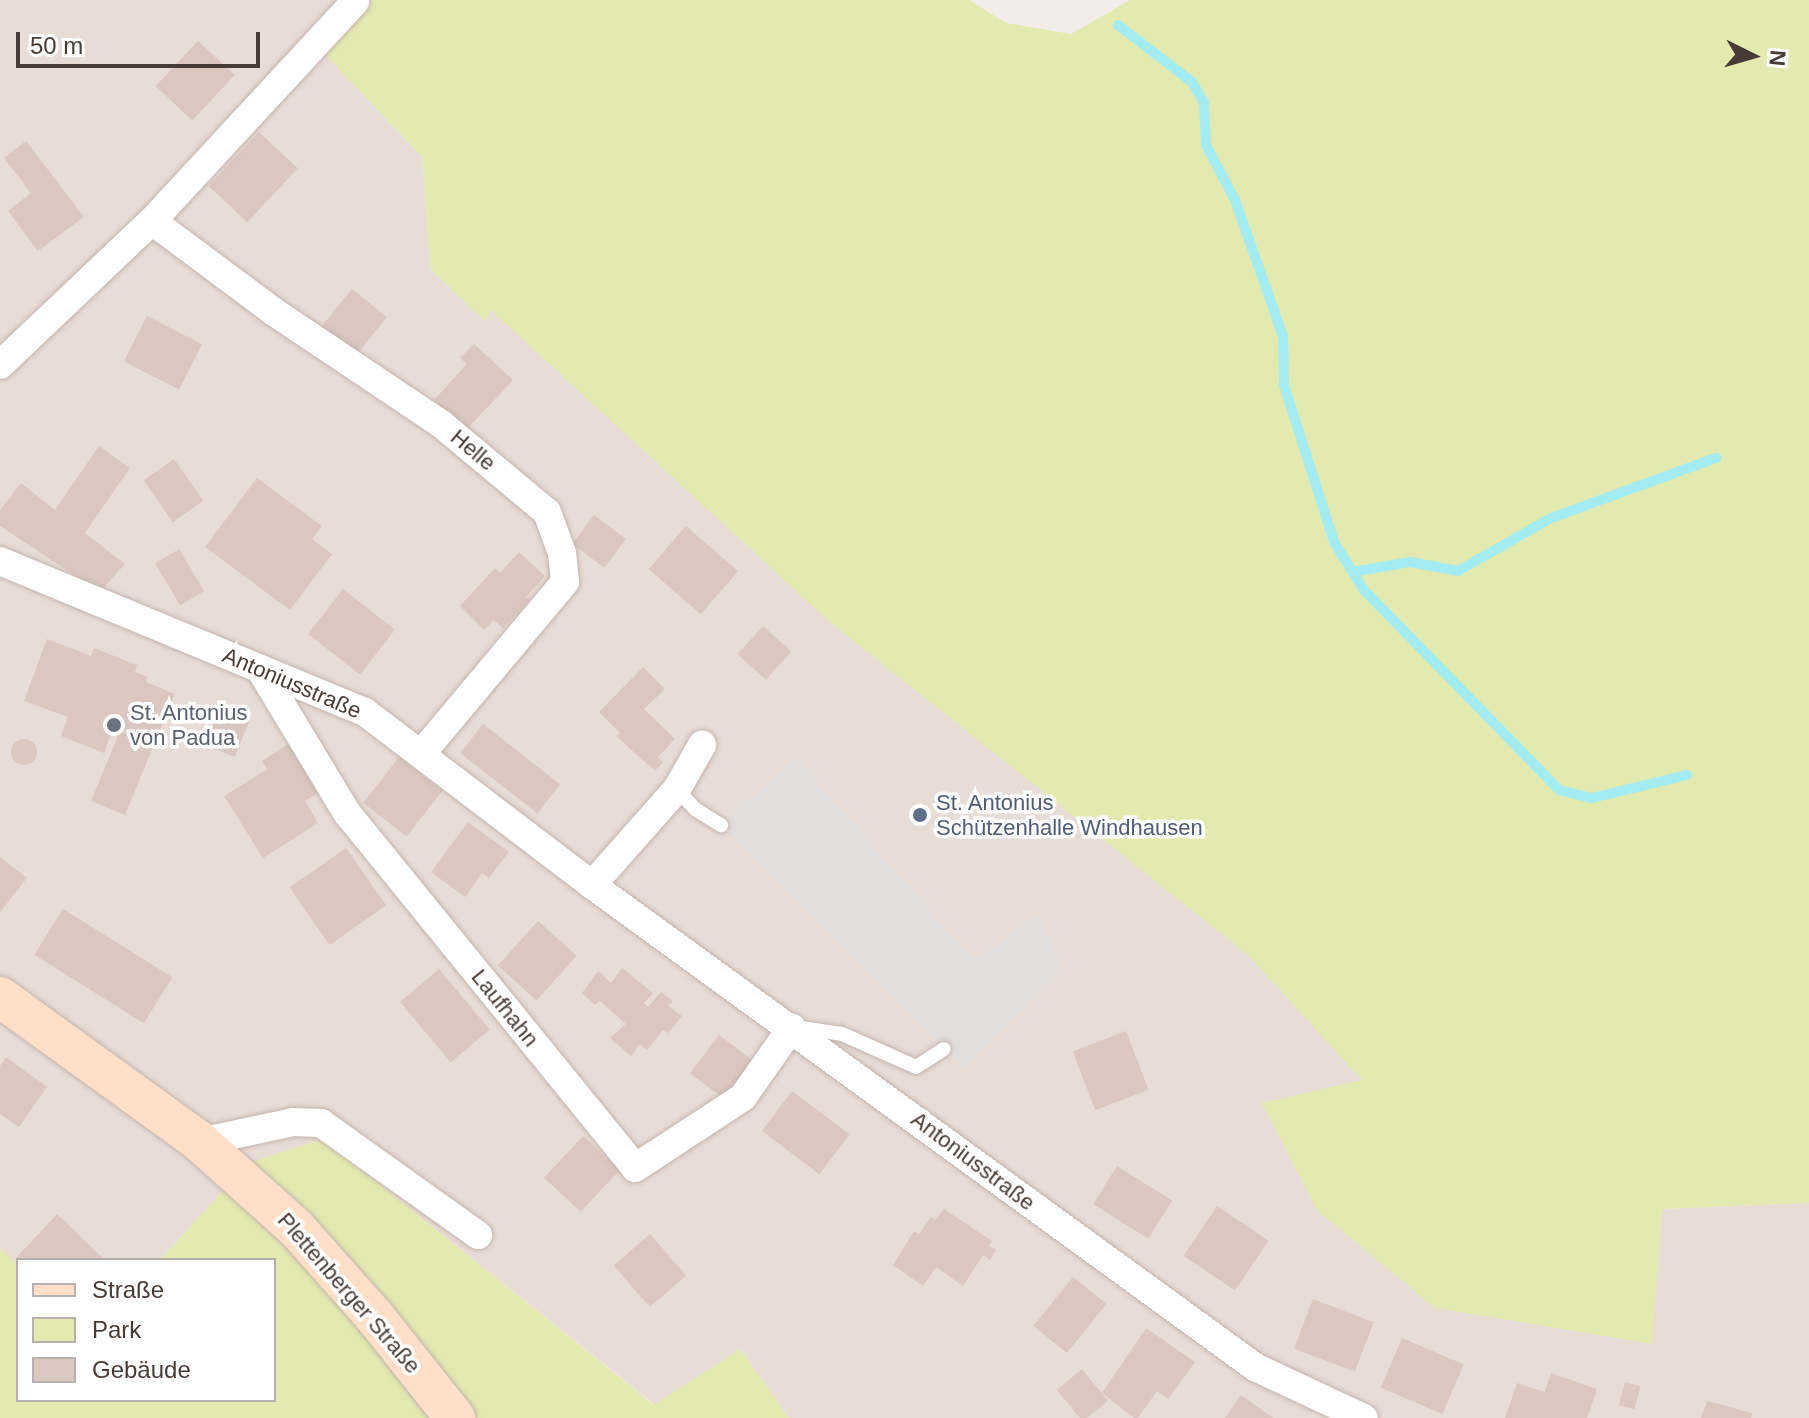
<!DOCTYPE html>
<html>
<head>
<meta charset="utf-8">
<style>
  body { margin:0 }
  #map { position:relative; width:1809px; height:1418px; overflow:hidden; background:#f4ece8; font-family:Arial,sans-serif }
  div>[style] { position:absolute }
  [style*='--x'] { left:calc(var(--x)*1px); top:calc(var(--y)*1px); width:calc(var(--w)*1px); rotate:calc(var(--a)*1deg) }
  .residential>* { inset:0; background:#e8dcd6 }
  .green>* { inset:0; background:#e2eab0 }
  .parking>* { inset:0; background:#e2dedd }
  .stream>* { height:10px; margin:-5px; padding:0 5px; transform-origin:5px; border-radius:5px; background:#a3ecf2 }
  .building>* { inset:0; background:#d9c7c0; transform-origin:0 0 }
  .round { border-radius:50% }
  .roads { filter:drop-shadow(0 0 2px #c3b4ad) drop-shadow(0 0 2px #c3b4ad) }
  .lane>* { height:14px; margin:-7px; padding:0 7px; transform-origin:7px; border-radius:7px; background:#fff }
  .street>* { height:28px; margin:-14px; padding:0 14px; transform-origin:14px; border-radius:14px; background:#fff }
  .secondary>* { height:40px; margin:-20px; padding:0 20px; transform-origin:20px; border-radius:20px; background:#ffdfc7 }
  .dots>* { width:22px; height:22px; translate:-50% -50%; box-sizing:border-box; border:4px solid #fff; border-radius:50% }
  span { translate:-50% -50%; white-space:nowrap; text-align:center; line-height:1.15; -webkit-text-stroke:7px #fff; paint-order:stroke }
  .street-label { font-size:22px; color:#483b36 }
  .worship-label { font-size:22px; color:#5b616d }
  .left { translate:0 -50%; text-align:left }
  .service-label { font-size:22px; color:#4e5e75 }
  .legend { position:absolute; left:16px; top:1258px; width:260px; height:144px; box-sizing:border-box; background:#fff; border:2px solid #b6b1af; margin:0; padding:10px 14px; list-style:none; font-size:24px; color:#483b36 }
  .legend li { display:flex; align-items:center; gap:16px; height:40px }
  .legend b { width:40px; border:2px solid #b6b1af }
  .north { position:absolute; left:1713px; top:16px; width:80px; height:80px; -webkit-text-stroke:6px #fff; paint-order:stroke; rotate:95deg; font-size:22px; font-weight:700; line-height:32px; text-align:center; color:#483b36 }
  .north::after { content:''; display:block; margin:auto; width:28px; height:36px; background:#483b36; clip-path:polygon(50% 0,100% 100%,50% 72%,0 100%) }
  .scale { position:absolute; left:16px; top:32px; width:244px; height:36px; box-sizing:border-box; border:4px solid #483b36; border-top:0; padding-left:10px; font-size:24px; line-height:28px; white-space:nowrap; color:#483b36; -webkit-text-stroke:6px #fff; paint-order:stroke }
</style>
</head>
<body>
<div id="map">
  <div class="residential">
    <div style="clip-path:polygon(0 0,374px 0,325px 54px,422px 157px,431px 270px,486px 320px,491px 309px,1252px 957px,1651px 1344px,1662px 1209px,1809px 1203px,1809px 1418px,789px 1418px,740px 1349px,655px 1405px,323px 1139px,248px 1163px,160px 1260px,18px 1260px,18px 1265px,0 1248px)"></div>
  </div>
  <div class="green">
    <div style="clip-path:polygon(374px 0,969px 0,1006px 23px,1071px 34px,1130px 0,1809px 0,1809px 1203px,1662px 1209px,1652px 1344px,1435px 1308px,1317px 1210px,1262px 1103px,1362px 1080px,1248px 955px,831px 623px,491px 310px,485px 321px,431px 270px,422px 157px,325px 54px)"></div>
    <div style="clip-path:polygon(323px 1139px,654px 1405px,740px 1349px,789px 1418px,0 1418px,0 1248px,18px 1265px,18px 1400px,274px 1400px,274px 1260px,160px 1260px,248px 1163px)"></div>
  </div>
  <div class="parking">
    <div style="clip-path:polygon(796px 758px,975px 962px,1037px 914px,1062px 966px,963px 1068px,721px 825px)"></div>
  </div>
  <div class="stream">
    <div style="--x:1118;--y:25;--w:93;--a:37.6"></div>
    <div style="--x:1192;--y:82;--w:24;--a:60"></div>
    <div style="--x:1204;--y:103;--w:42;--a:87.3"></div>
    <div style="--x:1206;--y:145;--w:62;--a:62.2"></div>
    <div style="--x:1235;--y:200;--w:144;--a:70.6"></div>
    <div style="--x:1283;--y:336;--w:49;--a:88.8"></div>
    <div style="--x:1284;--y:385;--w:165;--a:72.3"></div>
    <div style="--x:1334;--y:542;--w:57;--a:58"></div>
    <div style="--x:1364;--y:590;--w:279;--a:45.7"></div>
    <div style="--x:1559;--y:790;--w:34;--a:14"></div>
    <div style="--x:1592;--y:798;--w:98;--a:-13.6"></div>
    <div style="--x:1353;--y:572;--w:58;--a:-10"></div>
    <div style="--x:1410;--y:562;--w:49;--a:10.6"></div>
    <div style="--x:1458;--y:571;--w:107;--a:-29.7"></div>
    <div style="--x:1551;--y:518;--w:176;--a:-20"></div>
  </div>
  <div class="building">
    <div style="left:198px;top:41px;width:50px;height:62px;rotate:43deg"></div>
    <div style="left:259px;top:132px;width:53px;height:74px;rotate:43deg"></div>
    <div style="clip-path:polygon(26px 141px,84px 217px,38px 251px,8px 211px,31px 193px,4px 158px)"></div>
    <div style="left:352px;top:289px;width:45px;height:48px;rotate:39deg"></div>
    <div style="left:147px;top:316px;width:62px;height:51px;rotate:27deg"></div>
    <div style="clip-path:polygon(474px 344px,513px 380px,467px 429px,434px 400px,467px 364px,460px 358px)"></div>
    <div style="clip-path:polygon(99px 446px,130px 468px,85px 533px,125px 564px,100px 592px,0 526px,0 510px,21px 483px,55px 510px)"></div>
    <div style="left:174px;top:459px;width:51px;height:37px;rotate:55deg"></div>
    <div style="clip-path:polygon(257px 478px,322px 526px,312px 539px,332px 554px,290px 610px,205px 547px)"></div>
    <div style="left:594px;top:515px;width:40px;height:36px;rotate:37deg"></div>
    <div style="left:686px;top:526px;width:69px;height:57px;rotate:41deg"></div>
    <div style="left:179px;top:549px;width:49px;height:28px;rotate:59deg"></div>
    <div style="clip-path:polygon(519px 552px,545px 576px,526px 597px,530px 600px,503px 628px,494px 620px,484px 630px,460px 606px,495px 568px,500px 573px)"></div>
    <div style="left:343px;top:589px;width:66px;height:57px;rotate:38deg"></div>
    <div style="left:763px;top:626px;width:38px;height:38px;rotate:42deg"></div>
    <div style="clip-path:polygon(47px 639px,91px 656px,94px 648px,137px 665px,135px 672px,148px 677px,146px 682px,175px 694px,125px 815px,91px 801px,118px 736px,111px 733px,104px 753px,61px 736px,68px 717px,24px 701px)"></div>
    <div style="clip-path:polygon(643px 667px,665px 689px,644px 709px,675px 739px,658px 757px,663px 762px,655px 771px,616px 736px,620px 733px,599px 712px)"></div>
    <div style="left:220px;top:708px;width:32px;height:40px;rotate:22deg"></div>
    <div style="left:483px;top:724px;width:98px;height:37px;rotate:38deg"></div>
    <div style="clip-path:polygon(297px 738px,328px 786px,305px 801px,318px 823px,263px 858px,224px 796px,267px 769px,262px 761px)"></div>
    <div class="round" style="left:11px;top:739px;width:26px;height:26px"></div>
    <div style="left:399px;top:757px;width:55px;height:58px;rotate:38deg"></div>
    <div style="clip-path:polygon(468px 822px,509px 852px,489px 878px,482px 873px,465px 897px,431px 872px)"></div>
    <div style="left:346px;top:848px;width:70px;height:69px;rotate:55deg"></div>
    <div style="clip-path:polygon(0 857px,27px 878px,0 912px)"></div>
    <div style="left:63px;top:909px;width:129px;height:54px;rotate:32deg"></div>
    <div style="left:538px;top:921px;width:52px;height:60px;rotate:42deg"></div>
    <div style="clip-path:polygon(622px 968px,653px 993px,644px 1003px,648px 1007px,661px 992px,673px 1001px,668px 1006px,682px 1016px,668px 1033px,663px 1030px,647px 1050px,640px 1044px,631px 1056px,610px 1038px,626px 1024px,600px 1001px,595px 1005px,582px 993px,598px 971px,611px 983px)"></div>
    <div style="left:439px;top:969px;width:79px;height:51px;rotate:50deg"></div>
    <div style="left:1126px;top:1031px;width:63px;height:57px;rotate:69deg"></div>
    <div style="left:719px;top:1035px;width:43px;height:48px;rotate:37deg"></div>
    <div style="clip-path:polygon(6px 1057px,47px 1087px,19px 1127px,0 1114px,0 1066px)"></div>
    <div style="left:792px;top:1091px;width:72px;height:50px;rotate:37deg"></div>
    <div style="left:583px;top:1136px;width:50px;height:57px;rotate:43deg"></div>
    <div style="left:1117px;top:1166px;width:65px;height:45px;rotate:32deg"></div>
    <div style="left:1217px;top:1206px;width:62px;height:60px;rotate:34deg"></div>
    <div style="clip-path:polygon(944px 1209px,992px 1241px,989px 1246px,996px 1250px,990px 1260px,983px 1255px,963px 1286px,936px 1267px,923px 1286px,893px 1265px,914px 1231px,919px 1234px,931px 1217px,935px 1220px)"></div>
    <div style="clip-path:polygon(57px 1214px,105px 1260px,16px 1258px)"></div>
    <div style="left:650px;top:1234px;width:55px;height:48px;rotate:49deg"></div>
    <div style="left:1073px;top:1277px;width:43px;height:63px;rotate:39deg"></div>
    <div style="left:1313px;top:1299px;width:65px;height:53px;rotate:21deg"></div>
    <div style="clip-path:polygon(1146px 1328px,1195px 1362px,1168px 1399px,1157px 1391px,1138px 1418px,1134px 1418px,1102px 1393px)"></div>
    <div style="left:1402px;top:1338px;width:67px;height:54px;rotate:23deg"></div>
    <div style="clip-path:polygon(1082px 1369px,1108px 1401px,1087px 1418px,1080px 1418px,1057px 1390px)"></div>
    <div style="clip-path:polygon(1551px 1373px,1597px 1389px,1587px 1418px,1505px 1418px,1517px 1383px,1545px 1392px)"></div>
    <div style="left:1625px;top:1382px;width:16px;height:24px;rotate:15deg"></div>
    <div style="clip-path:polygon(1241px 1395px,1273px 1418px,1225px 1418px)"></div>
    <div style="clip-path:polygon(1707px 1401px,1752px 1413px,1751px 1418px,1701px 1418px)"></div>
  </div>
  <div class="roads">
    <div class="lane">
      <div style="--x:677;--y:789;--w:27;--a:48"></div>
      <div style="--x:695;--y:809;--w:31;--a:32"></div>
      <div style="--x:801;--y:1028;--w:41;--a:8.3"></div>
      <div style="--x:842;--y:1034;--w:81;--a:24"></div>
      <div style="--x:916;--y:1067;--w:33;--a:-33"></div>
    </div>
    <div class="street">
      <div style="--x:152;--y:221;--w:152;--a:36.7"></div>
      <div style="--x:274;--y:312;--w:200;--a:33.8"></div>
      <div style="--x:440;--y:423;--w:139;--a:39.8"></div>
      <div style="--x:547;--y:512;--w:44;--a:69.9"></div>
      <div style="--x:562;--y:553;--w:29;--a:84"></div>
      <div style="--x:565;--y:582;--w:224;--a:129.9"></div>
      <div style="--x:0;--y:365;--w:209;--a:-43.5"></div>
      <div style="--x:152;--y:221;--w:299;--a:-47.2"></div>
      <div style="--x:0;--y:561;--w:395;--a:22.5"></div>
      <div style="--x:365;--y:712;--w:285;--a:37.3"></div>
      <div style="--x:592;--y:885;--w:820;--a:36.02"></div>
      <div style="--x:1255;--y:1367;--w:120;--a:25.1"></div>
      <div style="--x:260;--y:669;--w:168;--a:58.9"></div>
      <div style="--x:347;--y:813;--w:457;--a:50.9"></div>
      <div style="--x:635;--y:1168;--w:129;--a:-33.3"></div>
      <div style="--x:743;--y:1097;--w:85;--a:-55"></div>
      <div style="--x:592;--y:885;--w:128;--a:-48.5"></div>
      <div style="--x:677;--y:789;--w:51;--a:-60.4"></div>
      <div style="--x:200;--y:1142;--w:95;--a:-12.1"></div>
      <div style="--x:293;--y:1122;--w:28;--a:2"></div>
      <div style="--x:321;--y:1123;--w:193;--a:35.5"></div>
    </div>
    <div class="secondary">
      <div style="--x:0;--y:997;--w:247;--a:35.9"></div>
      <div style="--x:200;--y:1142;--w:129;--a:41.9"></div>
      <div style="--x:296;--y:1228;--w:119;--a:48.4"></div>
      <div style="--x:375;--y:1317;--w:129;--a:51.6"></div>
    </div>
  </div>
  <div class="dots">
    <div style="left:114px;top:725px;background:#6b7280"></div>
    <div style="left:920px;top:815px;background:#5c6f8a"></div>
  </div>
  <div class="street-label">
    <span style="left:473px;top:450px;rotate:40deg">Helle</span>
    <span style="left:292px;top:683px;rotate:23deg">Antoniusstraße</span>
    <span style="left:505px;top:1008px;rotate:51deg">Laufhahn</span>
    <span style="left:973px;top:1161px;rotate:37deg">Antoniusstraße</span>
    <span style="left:349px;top:1293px;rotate:49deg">Plettenberger Straße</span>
  </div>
  <div class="worship-label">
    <span class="left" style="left:130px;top:725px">St. Antonius<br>von Padua</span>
  </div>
  <div class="service-label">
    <span class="left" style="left:936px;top:815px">St. Antonius<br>Schützenhalle Windhausen</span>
  </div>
  <ul class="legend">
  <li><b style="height:10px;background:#ffdfc7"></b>Straße</li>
  <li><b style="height:22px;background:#e2eab0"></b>Park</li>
  <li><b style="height:22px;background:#d9c7c0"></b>Gebäude</li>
  </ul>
  <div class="north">N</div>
  <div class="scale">50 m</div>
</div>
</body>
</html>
